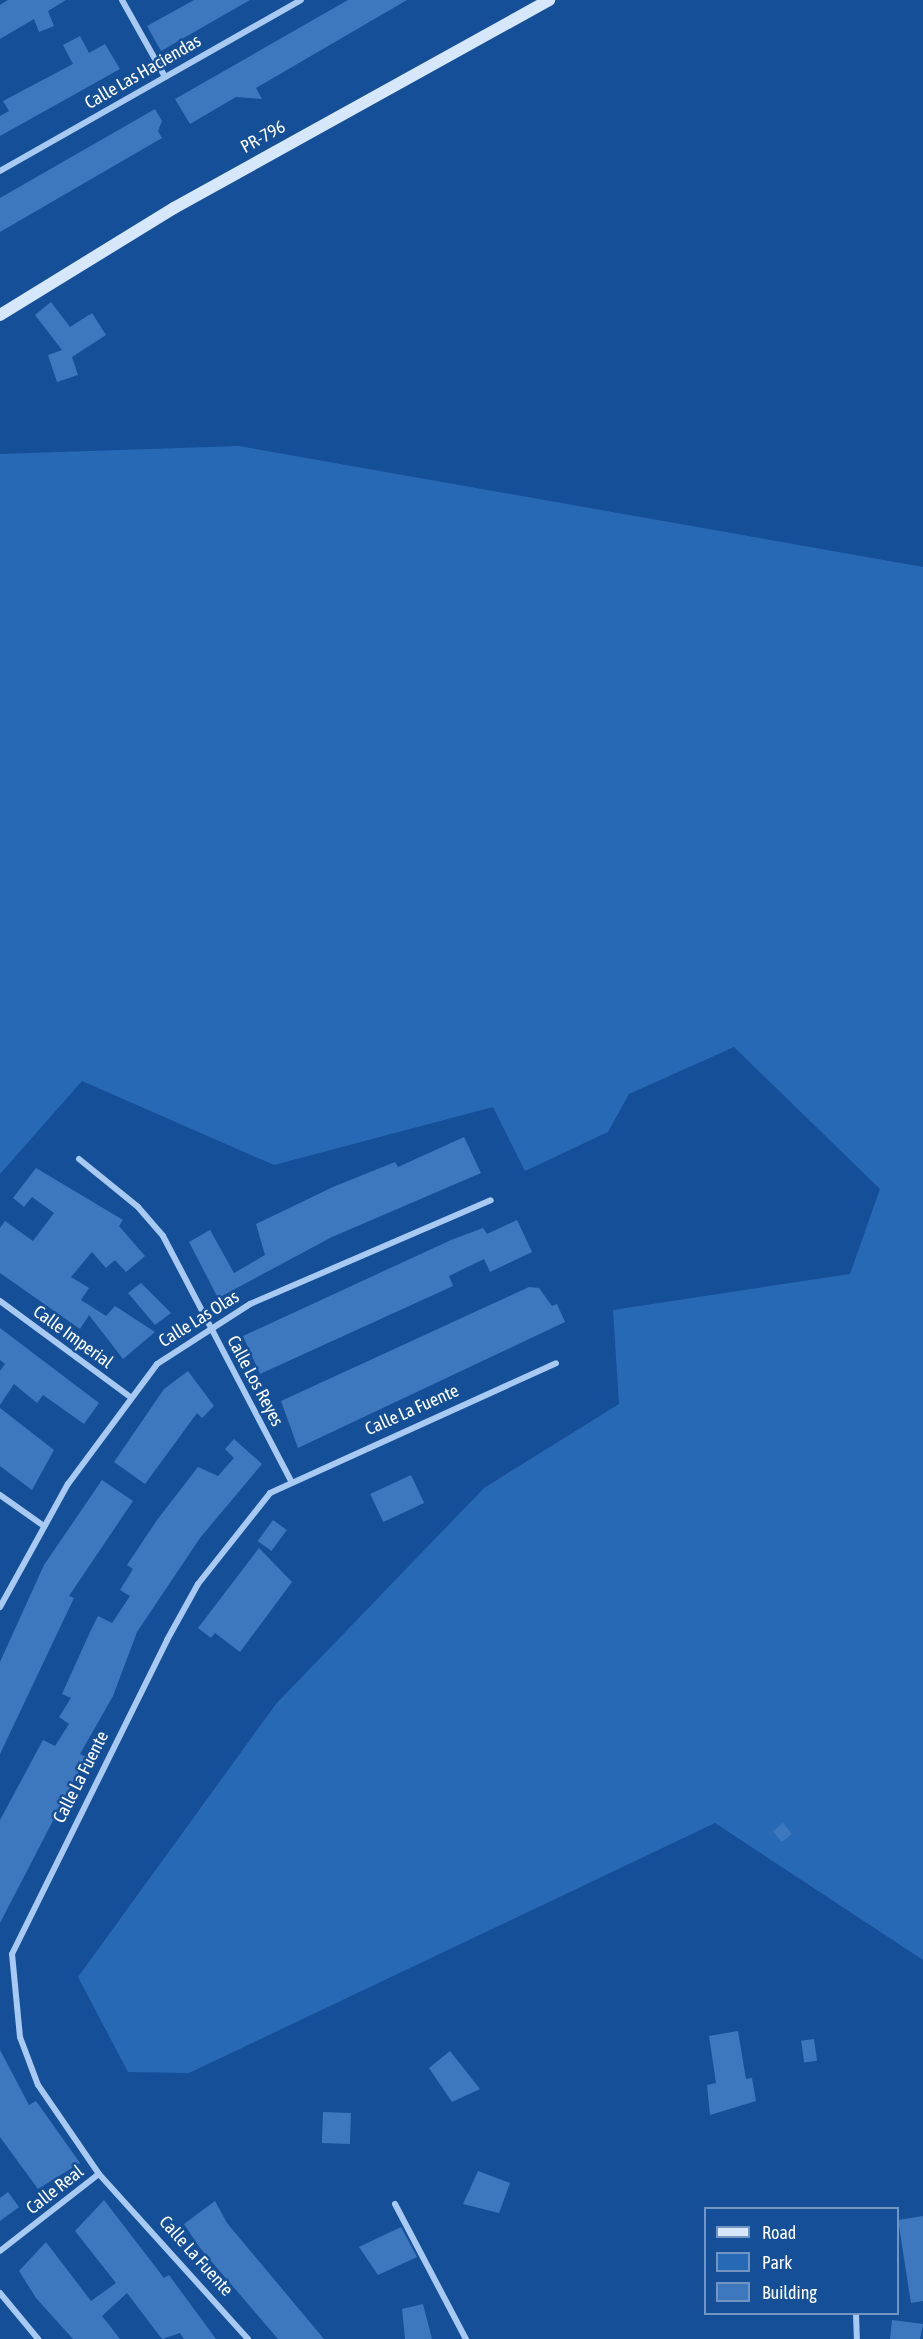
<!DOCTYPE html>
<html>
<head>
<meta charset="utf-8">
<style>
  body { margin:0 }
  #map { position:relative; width:923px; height:2339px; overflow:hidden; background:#154f97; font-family:"Asap Condensed",sans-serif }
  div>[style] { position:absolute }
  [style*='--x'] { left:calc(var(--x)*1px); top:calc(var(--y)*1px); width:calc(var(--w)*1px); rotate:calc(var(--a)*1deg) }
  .green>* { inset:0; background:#2869b6 }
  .building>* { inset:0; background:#3d78bf; transform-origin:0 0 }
  .street>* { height:6px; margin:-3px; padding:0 3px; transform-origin:3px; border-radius:3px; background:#a7c9f2 }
  .secondary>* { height:12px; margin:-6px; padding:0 6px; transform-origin:6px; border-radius:6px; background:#d6e7fc }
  span { translate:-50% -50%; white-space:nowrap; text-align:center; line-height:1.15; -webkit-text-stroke:5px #154f97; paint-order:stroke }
  .street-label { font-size:18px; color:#fff }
  .legend { position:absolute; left:704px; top:2207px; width:195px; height:108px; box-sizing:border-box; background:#154f97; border:2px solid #7395c1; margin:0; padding:8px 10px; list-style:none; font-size:18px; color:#fff }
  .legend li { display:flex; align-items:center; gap:12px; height:30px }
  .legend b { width:30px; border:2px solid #7395c1 }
</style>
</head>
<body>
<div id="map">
  <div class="green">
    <div style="clip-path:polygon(239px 446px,923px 567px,923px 1960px,715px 1823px,189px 2073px,128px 2072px,78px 1977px,276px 1704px,484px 1488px,619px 1404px,613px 1310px,850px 1274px,880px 1189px,734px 1047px,629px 1094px,608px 1132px,525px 1171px,493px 1107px,274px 1165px,82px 1081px,0 1174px,0 454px)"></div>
  </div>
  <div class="building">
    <div style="clip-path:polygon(8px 0,66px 0,48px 11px,54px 26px,39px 32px,34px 19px,0 39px,0 5px)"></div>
    <div style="clip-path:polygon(194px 0,250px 0,161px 51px,147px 26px)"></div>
    <div style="clip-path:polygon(348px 0,407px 0,256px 88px,262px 99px,236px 97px,190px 124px,175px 99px)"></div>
    <div style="clip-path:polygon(80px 36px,89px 53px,105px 44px,120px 69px,0 136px,0 116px,9px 111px,3px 101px,73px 64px,63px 45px)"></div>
    <div style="clip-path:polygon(155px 109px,162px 121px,158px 131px,162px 138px,0 232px,0 198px)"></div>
    <div style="clip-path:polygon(51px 302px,70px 327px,92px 313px,106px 335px,72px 357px,78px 375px,57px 382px,48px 355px,62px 350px,35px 315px)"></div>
    <div style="clip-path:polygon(464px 1137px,481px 1173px,332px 1237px,218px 1298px,189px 1242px,210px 1230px,234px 1273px,265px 1255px,256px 1224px,333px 1187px,395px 1162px,398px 1167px)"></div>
    <div style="clip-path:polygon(36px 1168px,123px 1220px,119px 1226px,145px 1256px,126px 1272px,115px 1260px,106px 1268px,92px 1252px,71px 1277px,89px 1288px,81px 1300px,106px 1316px,115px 1306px,155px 1332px,123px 1359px,89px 1315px,80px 1329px,0 1273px,0 1228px,5px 1221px,33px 1241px,54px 1213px,32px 1197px,24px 1207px,13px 1198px)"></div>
    <div style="clip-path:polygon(517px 1220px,532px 1252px,490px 1272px,484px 1259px,449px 1276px,453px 1286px,260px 1374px,243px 1336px,451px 1240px,483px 1228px,487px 1234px)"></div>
    <div style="clip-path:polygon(141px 1283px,171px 1313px,155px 1325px,128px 1293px)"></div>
    <div style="clip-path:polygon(529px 1287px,539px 1288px,552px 1306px,557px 1304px,565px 1322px,298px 1448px,281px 1401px)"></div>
    <div style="clip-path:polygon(0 1328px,99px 1403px,84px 1424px,43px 1395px,37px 1403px,14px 1384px,0 1405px,0 1371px,5px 1364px,0 1360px)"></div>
    <div style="clip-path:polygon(188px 1371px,214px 1406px,202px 1418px,197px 1413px,145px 1484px,114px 1462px,164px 1389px)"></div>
    <div style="clip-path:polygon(0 1408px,54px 1450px,32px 1490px,0 1466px)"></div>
    <div style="clip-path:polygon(234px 1439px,262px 1464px,200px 1538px,137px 1632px,113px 1696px,80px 1754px,86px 1757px,0 1923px,0 1820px,43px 1740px,55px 1746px,69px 1724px,59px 1717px,71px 1698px,62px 1694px,90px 1632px,98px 1616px,112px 1623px,130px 1596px,120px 1590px,133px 1569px,127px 1565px,157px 1520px,198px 1467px,218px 1476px,234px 1458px,225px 1449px)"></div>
    <div style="left:411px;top:1475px;width:31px;height:45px;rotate:65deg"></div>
    <div style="clip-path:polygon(102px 1480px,133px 1501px,69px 1596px,74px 1598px,0 1754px,0 1662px,44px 1565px)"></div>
    <div style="left:273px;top:1520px;width:17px;height:26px;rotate:36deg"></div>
    <div style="clip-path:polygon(259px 1548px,292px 1582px,240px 1652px,215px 1633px,211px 1638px,198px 1628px)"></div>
    <div style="left:783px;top:1823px;width:14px;height:13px;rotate:51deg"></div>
    <div style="clip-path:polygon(738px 2031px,746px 2079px,752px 2078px,756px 2101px,710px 2115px,707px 2085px,716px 2083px,709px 2036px)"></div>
    <div style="left:814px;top:2039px;width:22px;height:13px;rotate:82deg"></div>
    <div style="clip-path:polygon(0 2050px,29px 2105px,36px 2101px,80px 2163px,38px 2189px,0 2137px)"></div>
    <div style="clip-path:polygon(450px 2051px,480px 2089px,452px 2102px,429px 2068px)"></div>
    <div style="left:323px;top:2112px;width:28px;height:31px;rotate:2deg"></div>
    <div style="clip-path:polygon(478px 2171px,510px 2183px,499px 2213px,463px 2204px)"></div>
    <div style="clip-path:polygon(8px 2192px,19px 2207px,0 2221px,0 2198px)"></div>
    <div style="clip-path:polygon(104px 2200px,164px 2278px,169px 2275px,216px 2339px,184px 2339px,180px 2333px,162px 2339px,127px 2293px,102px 2316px,120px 2339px,73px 2339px,36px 2298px,19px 2271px,46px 2242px,91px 2301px,116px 2283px,75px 2231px)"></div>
    <div style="clip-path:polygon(215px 2201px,227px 2223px,324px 2339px,278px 2339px,200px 2248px,184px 2224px)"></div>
    <div style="clip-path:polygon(923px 2216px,923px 2301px,911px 2303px,898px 2220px)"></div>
    <div style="clip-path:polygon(401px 2227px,417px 2257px,378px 2275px,359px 2247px)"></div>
    <div style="clip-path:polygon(423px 2304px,432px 2339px,405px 2339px,402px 2309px)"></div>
    <div style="clip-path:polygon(892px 2320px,923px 2324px,920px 2339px,890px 2339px)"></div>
  </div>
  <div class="street">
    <div style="--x:122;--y:0;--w:88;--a:60.8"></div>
    <div style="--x:0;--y:171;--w:346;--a:-29.6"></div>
    <div style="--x:79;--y:1159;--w:76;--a:39.1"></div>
    <div style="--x:138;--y:1207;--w:38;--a:49"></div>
    <div style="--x:163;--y:1236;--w:276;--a:62.4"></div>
    <div style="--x:0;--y:1301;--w:160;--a:36.4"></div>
    <div style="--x:0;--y:1495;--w:54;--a:35.2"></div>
    <div style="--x:0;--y:1607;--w:141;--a:-61.1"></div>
    <div style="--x:68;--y:1484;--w:149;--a:-53.4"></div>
    <div style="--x:157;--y:1364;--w:111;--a:-32.8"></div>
    <div style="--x:250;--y:1304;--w:262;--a:-23.3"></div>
    <div style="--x:395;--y:2204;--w:153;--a:62.3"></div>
    <div style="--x:0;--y:2251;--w:125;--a:-37.9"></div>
    <div style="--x:0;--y:2293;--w:60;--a:50.4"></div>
    <div style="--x:856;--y:2314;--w:25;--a:88"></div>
    <div style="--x:248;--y:2339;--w:222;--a:-132.1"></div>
    <div style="--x:99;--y:2174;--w:108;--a:-124.4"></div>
    <div style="--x:38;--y:2085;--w:51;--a:-110.6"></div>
    <div style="--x:20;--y:2037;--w:83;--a:-95.5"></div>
    <div style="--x:12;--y:1954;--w:350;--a:-63.7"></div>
    <div style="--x:167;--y:1640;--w:64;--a:-61"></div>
    <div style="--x:198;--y:1584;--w:116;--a:-51.6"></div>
    <div style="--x:270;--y:1493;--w:314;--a:-24.4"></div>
  </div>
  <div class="secondary">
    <div style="--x:0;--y:315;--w:204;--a:-31.6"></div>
    <div style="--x:174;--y:208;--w:429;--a:-29"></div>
  </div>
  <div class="street-label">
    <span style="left:143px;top:72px;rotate:-30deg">Calle Las Haciendas</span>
    <span style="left:263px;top:137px;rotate:-29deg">PR-796</span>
    <span style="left:199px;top:1319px;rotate:-32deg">Calle Las Olas</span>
    <span style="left:73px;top:1337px;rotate:36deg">Calle Imperial</span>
    <span style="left:255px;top:1381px;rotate:62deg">Calle Los Reyes</span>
    <span style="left:412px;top:1410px;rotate:-24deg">Calle La Fuente</span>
    <span style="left:81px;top:1777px;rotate:-63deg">Calle La Fuente</span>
    <span style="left:55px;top:2190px;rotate:-38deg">Calle Real</span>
    <span style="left:196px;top:2256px;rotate:48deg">Calle La Fuente</span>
  </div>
  <ul class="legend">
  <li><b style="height:8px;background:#d6e7fc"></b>Road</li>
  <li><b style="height:16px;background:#2869b6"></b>Park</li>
  <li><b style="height:16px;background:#3d78bf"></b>Building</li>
  </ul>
</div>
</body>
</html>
